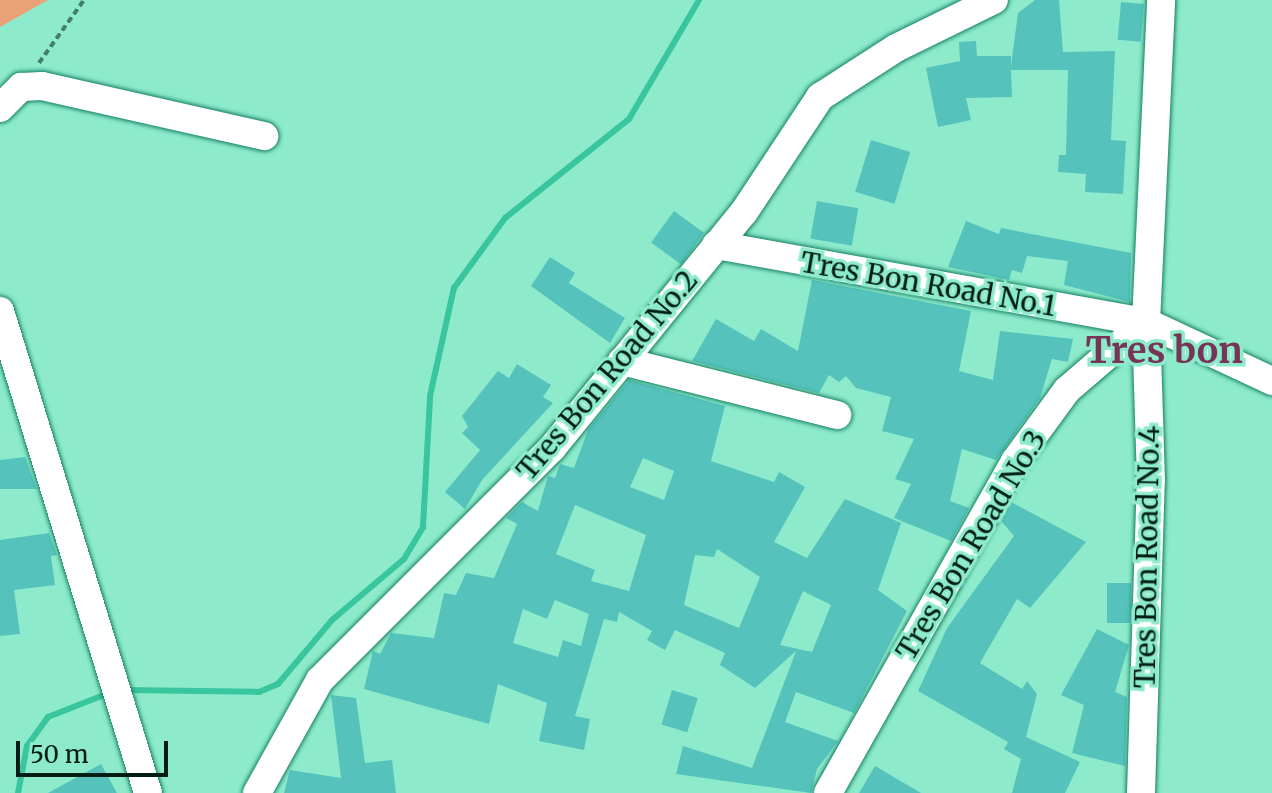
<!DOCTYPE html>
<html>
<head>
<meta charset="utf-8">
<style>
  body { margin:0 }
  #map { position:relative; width:1272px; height:793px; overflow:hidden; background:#8debcb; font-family:Merriweather,serif }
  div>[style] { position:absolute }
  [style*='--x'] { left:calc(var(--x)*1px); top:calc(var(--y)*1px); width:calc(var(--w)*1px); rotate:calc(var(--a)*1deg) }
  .green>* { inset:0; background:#eba177 }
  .stream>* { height:6px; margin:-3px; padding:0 3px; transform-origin:3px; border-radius:3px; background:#39c59e }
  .building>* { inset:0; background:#55c3bc; transform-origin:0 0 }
  .path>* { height:4px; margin-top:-2px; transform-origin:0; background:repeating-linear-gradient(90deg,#437f6c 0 6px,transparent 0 10px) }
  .roads { filter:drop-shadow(0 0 2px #158065) drop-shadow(0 0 2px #158065) }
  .minor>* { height:28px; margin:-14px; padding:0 14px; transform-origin:14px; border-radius:14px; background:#fff }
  span { translate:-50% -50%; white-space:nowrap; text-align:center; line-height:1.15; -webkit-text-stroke:7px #8debcb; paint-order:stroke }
  .street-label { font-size:28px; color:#001d15 }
  .district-label { font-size:36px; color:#763556; font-weight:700 }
  .scale { position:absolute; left:16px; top:741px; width:152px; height:36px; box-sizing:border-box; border:4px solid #001d15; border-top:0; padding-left:10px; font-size:24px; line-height:28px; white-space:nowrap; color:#001d15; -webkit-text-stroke:6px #8debcb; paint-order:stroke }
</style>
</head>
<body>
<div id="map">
  <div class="green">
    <div style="clip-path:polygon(0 0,48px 0,0 27px)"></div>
  </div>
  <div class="stream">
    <div style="--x:124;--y:690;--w:135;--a:0.8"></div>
    <div style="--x:259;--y:692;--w:21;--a:-23"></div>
    <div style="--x:278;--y:684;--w:84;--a:-49.8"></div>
    <div style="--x:332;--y:620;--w:94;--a:-40.3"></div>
    <div style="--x:404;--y:559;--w:37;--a:-59"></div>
    <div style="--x:423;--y:527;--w:131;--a:-86.9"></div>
    <div style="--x:430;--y:396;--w:111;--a:-77.5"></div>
    <div style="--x:454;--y:288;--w:87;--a:-53.9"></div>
    <div style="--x:505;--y:218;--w:159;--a:-38.6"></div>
    <div style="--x:629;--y:119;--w:138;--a:-59.5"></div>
    <div style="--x:18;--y:793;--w:48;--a:-79.2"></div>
    <div style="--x:27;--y:746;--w:36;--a:-54"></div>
    <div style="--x:48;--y:717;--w:66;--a:-21.5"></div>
  </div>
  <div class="building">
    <div style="clip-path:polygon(1035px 0,1059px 0,1063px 52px,1115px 51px,1111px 140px,1126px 141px,1123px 194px,1085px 192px,1086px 174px,1058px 172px,1059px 155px,1066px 155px,1068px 70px,1011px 70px,1012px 97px,966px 98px,971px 120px,938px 127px,926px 68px,960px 61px,959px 42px,976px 41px,977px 56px,1011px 56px,1011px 66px,1018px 13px)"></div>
    <div style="left:1121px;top:2px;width:23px;height:38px;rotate:5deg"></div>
    <div style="left:871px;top:140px;width:41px;height:54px;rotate:17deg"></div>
    <div style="left:817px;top:201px;width:42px;height:38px;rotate:10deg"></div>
    <div style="left:674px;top:211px;width:37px;height:39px;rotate:36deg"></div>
    <div style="clip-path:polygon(966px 221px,999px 234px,1001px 228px,1131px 253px,1130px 302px,1064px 285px,1068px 261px,1027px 256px,1022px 273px,1012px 270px,1009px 280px,948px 267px)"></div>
    <div style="clip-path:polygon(550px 257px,575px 273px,569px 283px,625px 318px,610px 343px,531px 286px)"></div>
    <div style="clip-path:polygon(812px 280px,971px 311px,959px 371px,993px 380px,1000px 331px,1073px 339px,1068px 362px,1052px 359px,1040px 398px,996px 460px,962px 449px,950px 501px,969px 508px,951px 541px,894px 518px,911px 484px,895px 479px,914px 439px,882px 431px,891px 397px,856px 388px,846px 376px,839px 382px,829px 375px,819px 393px,692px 361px,716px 319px,754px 341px,761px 329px,798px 351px)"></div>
    <div style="clip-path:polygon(517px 364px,551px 385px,543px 397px,553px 403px,482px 480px,465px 509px,445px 492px,480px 450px,462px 433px,468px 427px,462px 416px,498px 371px,509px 378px)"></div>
    <div style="clip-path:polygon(evenodd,629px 380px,725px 406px,711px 461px,774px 482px,779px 472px,805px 487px,774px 542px,807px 558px,845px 499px,901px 523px,878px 590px,907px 611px,854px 713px,796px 692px,785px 722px,838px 741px,817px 769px,811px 793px,676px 774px,683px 746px,752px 768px,796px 651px,755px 688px,720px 665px,725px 653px,675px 630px,665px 650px,647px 640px,652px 631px,619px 612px,617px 622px,604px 619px,575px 716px,590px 719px,584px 750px,539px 741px,547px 703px,498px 684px,489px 724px,364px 689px,373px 651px,380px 654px,391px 633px,434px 638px,444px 593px,456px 595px,466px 573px,494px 578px,517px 524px,506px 518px,522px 502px,538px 511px,548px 476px,555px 478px,560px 464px,574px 468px,588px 430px,629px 380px,643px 458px,674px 471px,664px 500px,630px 487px,643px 458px,629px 380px,575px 505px,646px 535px,629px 591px,591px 581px,595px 570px,556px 554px,575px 505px,629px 380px,717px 549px,760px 577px,739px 628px,684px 605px,695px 555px,714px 557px,717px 549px,629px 380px,803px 591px,831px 605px,812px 652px,780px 645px,803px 591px,629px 380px,555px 600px,589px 614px,581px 646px,563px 640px,558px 657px,513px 643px,523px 609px,547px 619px,555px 600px)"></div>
    <div style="clip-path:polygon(25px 457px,37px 489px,0 489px,0 460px)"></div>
    <div style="clip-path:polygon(1011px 502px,1086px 542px,1030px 608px,1017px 599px,980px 663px,1022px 689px,1027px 681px,1037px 694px,1026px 737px,1080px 762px,1065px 793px,1012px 793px,1021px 759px,1004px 749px,1008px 742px,918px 691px,947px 628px,1014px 536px,1001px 521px)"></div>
    <div style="clip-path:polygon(49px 533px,57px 555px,51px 556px,55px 585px,14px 590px,20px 634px,0 636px,0 540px)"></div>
    <div style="left:1107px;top:583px;width:24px;height:40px"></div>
    <div style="clip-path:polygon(1097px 629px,1129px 645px,1115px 692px,1127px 697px,1125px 766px,1072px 753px,1084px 705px,1061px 695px)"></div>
    <div style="left:672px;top:690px;width:27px;height:36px;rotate:17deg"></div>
    <div style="clip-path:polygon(331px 695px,356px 698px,365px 763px,392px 760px,396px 793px,284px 793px,290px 770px,341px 778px)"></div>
    <div style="clip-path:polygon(101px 764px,117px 793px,48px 793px)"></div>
    <div style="clip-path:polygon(875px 766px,921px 793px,859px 793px)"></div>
  </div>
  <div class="path">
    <div style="--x:39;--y:63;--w:77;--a:-54.5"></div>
  </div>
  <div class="roads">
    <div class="minor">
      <div style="--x:0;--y:108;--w:30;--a:-45"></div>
      <div style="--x:21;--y:87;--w:21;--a:-3"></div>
      <div style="--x:42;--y:86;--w:228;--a:12.7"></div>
      <div style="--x:716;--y:245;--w:437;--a:10.2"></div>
      <div style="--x:1146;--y:322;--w:139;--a:25.1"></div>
      <div style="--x:0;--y:311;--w:504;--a:72.93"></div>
      <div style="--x:622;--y:361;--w:222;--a:14.1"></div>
      <div style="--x:257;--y:793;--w:129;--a:-60.9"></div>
      <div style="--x:320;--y:680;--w:328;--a:-45"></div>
      <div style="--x:552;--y:448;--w:304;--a:-50.9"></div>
      <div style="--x:744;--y:212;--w:138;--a:-56.5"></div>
      <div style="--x:820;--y:97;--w:90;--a:-32.8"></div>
      <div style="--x:896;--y:48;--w:109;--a:-26.1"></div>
      <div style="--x:828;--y:793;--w:381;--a:-60.6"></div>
      <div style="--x:1015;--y:461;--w:88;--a:-53.8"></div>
      <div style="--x:1067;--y:390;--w:104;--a:-40.7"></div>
      <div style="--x:1141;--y:793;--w:312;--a:-88.2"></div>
      <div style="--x:1151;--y:481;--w:159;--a:-91.8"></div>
      <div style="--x:1146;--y:322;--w:322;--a:-87.3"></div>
    </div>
  </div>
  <div class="street-label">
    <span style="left:928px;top:284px;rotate:10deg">Tres Bon Road No.1</span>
    <span style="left:607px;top:375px;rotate:-50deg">Tres Bon Road No.2</span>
    <span style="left:971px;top:545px;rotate:-59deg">Tres Bon Road No.3</span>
    <span style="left:1147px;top:557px;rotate:-89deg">Tres Bon Road No.4</span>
  </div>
  <div class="district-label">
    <span style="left:1164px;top:351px">Tres bon</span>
  </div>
  <div class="scale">50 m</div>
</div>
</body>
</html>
